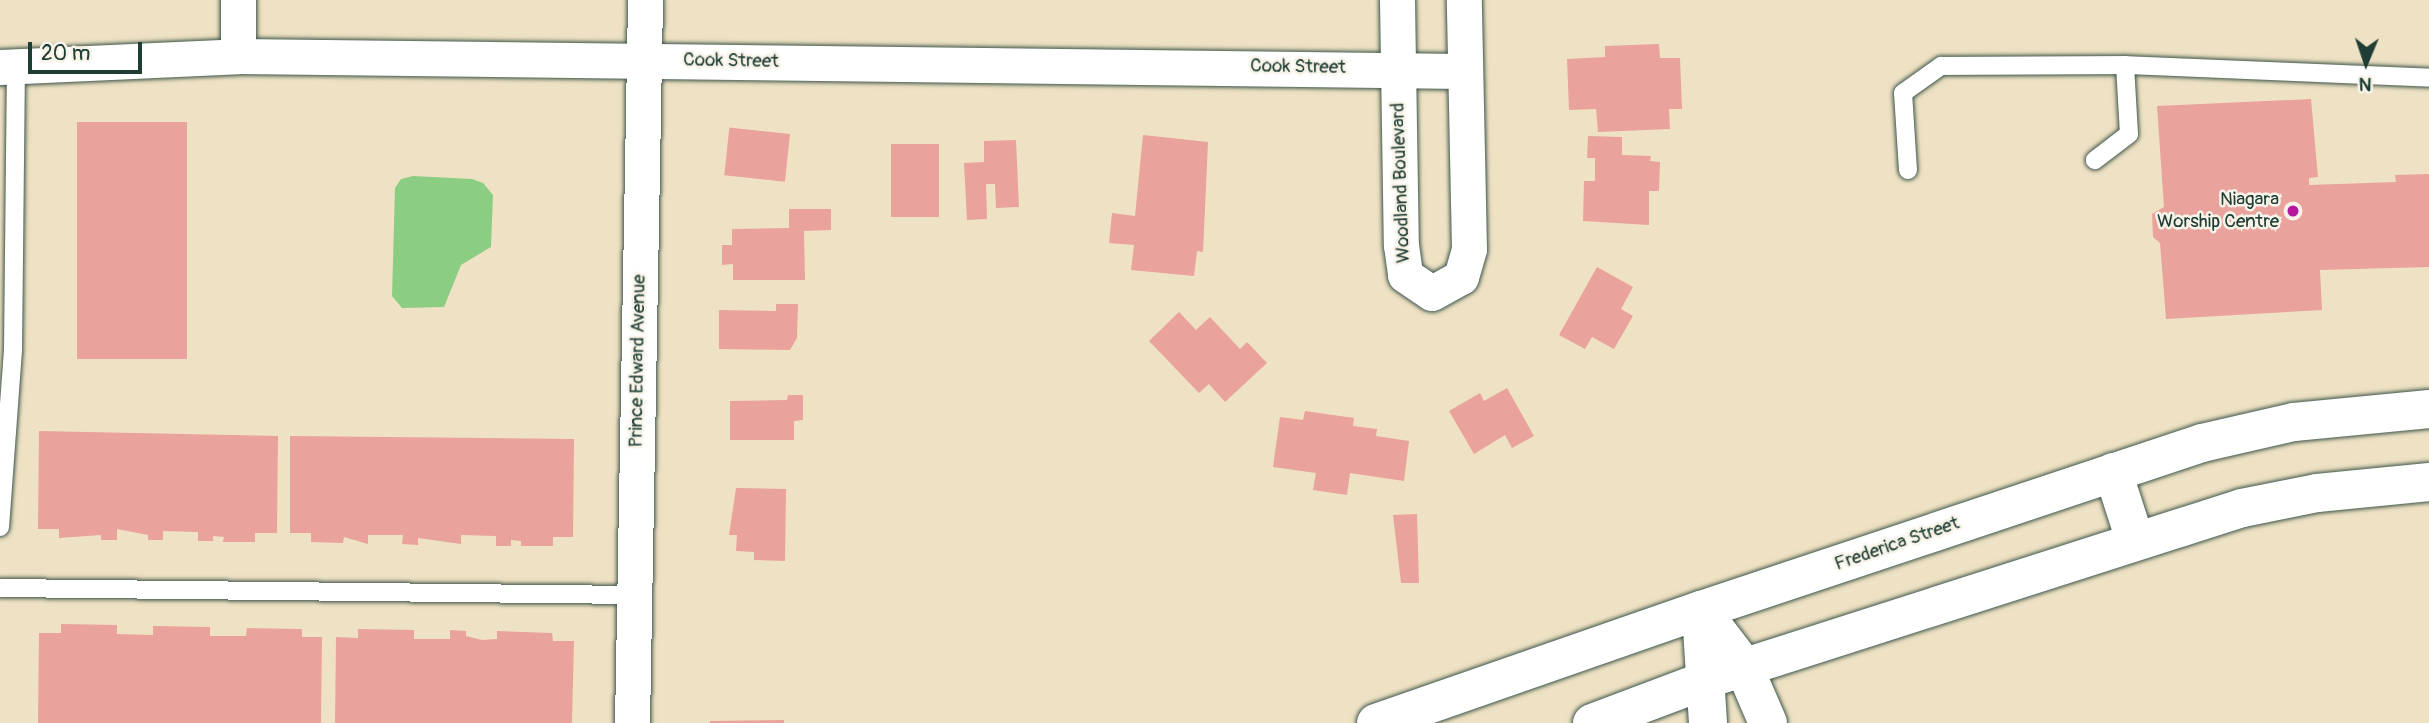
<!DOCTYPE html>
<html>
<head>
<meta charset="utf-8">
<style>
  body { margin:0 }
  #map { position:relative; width:2429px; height:723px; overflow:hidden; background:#efe2c4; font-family:Pangolin,sans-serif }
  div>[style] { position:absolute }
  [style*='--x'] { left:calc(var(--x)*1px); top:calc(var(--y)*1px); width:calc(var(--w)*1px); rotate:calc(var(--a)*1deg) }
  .green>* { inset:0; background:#8ccd84 }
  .building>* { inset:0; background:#e9a29c; transform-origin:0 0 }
  .roads { filter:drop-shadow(0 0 2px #3e564a) drop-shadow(0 0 2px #3e564a) }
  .service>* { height:18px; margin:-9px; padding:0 9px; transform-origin:9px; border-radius:9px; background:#fff }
  .minor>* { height:35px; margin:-17.5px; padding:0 17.5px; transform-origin:17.5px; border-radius:17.5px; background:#fff }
  .tertiary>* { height:38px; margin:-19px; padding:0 19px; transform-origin:19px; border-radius:19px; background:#fff }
  .secondary>* { height:38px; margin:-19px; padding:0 19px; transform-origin:19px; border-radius:19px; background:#fff }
  .motorway>* { height:38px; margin:-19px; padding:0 19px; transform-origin:19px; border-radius:19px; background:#fff }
  .dots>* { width:19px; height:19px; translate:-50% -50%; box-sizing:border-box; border:4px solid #f7f3e8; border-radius:50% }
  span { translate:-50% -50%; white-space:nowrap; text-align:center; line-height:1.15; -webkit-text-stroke:5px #f7f3e8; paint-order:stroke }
  .street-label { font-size:19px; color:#1f3d34 }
  .poi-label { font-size:19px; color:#1f3d34 }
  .right { translate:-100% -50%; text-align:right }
  .north { position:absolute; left:2331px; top:28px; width:70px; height:70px; -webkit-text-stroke:5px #f7f3e8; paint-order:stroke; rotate:182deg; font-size:19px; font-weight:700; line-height:28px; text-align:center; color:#1f3d34 }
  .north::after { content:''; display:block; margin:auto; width:24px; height:32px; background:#1f3d34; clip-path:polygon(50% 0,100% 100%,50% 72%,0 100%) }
  .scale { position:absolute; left:28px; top:42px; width:114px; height:32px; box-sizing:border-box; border:4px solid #1f3d34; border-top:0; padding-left:9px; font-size:21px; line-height:24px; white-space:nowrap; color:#1f3d34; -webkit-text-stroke:5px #f7f3e8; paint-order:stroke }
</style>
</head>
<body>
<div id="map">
  <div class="green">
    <div style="clip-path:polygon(413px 176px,472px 179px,483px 183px,493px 195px,491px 247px,461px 265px,444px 307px,402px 308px,392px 296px,395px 188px,401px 179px)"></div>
  </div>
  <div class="building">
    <div style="clip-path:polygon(1659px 44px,1660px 58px,1680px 58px,1682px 109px,1669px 109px,1670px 129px,1598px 132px,1596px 109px,1569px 110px,1567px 59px,1605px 57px,1605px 46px)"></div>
    <div style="clip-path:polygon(2311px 99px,2318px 177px,2309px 178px,2309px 185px,2396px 182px,2395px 175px,2429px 174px,2429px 267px,2320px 270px,2322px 310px,2166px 319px,2160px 243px,2153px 237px,2152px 214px,2164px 207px,2157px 106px)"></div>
    <div style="left:77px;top:122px;width:110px;height:237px"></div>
    <div style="left:790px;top:134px;width:48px;height:61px;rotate:96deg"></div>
    <div style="clip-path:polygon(1143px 135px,1208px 142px,1203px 252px,1197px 251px,1194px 276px,1131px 270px,1134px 245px,1109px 243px,1112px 213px,1135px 216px)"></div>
    <div style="clip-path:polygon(1588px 136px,1622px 137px,1622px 155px,1651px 156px,1650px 161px,1660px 162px,1659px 191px,1649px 191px,1649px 225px,1583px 221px,1584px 181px,1595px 181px,1595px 158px,1587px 158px)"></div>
    <div style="clip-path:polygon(1016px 140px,1019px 207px,996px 208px,995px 184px,986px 184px,987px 219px,967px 220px,964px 163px,984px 162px,984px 141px)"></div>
    <div style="left:891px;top:144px;width:48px;height:73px"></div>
    <div style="clip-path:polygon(789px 209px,831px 209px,831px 230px,804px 231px,805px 280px,733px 280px,733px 264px,722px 265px,722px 245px,732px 245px,732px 229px,789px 228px)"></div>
    <div style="clip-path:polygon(1597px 267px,1633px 287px,1621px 309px,1633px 316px,1614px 349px,1592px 337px,1585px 349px,1559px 335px)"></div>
    <div style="clip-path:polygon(776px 304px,798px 304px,797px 338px,790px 350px,719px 349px,719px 310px,776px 311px)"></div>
    <div style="clip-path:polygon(1179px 312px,1196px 330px,1210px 317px,1240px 349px,1247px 342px,1267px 363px,1225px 402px,1209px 384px,1199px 393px,1149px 341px)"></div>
    <div style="clip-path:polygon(1507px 388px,1534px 436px,1512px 448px,1505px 435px,1474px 454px,1449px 411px,1480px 393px,1484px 401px)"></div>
    <div style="clip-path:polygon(788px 395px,803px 395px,803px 420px,794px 421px,794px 440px,730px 440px,730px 401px,787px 400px)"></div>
    <div style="clip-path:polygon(1305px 411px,1354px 418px,1353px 426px,1377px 429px,1376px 436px,1409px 441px,1404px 481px,1350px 473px,1347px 495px,1313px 490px,1316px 473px,1273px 467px,1280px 417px,1303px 420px)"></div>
    <div style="clip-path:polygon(39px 431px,278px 436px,277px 533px,255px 533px,255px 542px,223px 542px,224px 537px,213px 536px,213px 541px,198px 541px,198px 532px,163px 531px,163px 540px,148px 540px,148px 535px,117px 529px,117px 540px,101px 540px,101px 535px,59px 538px,59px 529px,38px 529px)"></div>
    <div style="clip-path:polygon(290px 436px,574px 439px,573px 537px,553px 537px,553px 546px,521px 546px,521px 541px,511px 540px,511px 546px,496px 546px,496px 536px,461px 535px,461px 544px,418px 538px,418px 545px,402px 544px,403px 535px,368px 535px,368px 544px,344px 537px,343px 543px,311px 542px,311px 533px,290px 533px)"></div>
    <div style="clip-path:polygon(736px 488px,786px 489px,785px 561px,754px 560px,754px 552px,736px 551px,737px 535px,729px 535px)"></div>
    <div style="clip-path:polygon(1417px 514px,1419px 583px,1401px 583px,1393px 515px)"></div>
    <div style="clip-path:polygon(61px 624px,117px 625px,117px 634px,153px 635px,153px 626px,210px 627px,210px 636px,246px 636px,247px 628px,302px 629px,302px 637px,322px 637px,321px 723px,38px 723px,39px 633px,61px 633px)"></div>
    <div style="clip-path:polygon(358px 629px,414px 630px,414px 639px,450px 639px,450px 630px,466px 631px,466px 636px,482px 640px,497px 639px,497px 631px,552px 633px,553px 641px,574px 641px,572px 723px,335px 723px,336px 637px,358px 638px)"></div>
    <div style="clip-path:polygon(784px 720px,784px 723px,710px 723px,710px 721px)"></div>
  </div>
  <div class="roads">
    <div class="service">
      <div style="--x:2125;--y:65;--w:304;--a:2.4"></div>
      <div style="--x:1908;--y:170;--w:77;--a:-93.7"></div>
      <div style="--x:1903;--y:93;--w:47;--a:-35.4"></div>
      <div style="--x:1941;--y:66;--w:184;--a:-0.3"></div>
      <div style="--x:2125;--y:65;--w:69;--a:86.7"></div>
      <div style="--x:2129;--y:134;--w:43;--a:142.6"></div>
      <div style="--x:0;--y:527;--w:177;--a:-85.8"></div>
      <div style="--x:13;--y:350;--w:283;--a:-89.4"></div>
      <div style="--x:0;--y:588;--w:633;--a:0.63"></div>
    </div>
    <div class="minor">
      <div style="--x:238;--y:0;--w:56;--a:90"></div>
      <div style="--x:1397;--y:0;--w:245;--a:89.1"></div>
      <div style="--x:1401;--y:245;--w:30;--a:82"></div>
      <div style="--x:1405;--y:275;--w:32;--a:34"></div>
      <div style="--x:1432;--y:293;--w:33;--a:-29"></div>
      <div style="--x:1461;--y:277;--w:29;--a:-74"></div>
      <div style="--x:1469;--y:249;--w:249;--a:-91.2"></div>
      <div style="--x:0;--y:67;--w:238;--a:-2.6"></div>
      <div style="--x:238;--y:56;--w:1225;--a:0.7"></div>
      <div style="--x:632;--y:723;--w:723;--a:-88.97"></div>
    </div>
    <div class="tertiary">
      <div style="--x:1376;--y:723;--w:344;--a:-19.2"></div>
      <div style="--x:1592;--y:723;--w:125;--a:-20.6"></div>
    </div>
    <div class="secondary">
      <div style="--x:2113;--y:472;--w:71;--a:72.1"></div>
      <div style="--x:1701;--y:610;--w:528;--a:-18.43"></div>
      <div style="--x:2202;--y:443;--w:94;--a:-12.9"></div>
      <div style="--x:2294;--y:422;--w:136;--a:-5.5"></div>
      <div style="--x:1714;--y:677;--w:554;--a:-17.75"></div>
      <div style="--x:2242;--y:508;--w:76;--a:-11.3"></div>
      <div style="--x:2317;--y:493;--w:113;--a:-5.6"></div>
    </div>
    <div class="motorway">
      <div style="--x:1701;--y:610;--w:69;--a:52.6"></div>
      <div style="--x:1743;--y:665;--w:63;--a:66.7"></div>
      <div style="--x:1701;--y:612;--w:111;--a:86.4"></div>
    </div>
  </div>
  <div class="dots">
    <div style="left:2293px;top:211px;background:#b5179e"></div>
  </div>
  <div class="street-label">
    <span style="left:731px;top:61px;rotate:1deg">Cook Street</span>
    <span style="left:1298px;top:67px;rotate:1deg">Cook Street</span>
    <span style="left:1401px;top:183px;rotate:-92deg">Woodland Boulevard</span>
    <span style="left:638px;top:361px;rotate:-89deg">Prince Edward Avenue</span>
    <span style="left:1897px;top:544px;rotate:-19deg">Frederica Street</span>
  </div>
  <div class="poi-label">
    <span class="right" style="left:2279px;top:211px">Niagara<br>Worship Centre</span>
  </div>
  <div class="north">N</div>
  <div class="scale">20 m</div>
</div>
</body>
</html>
